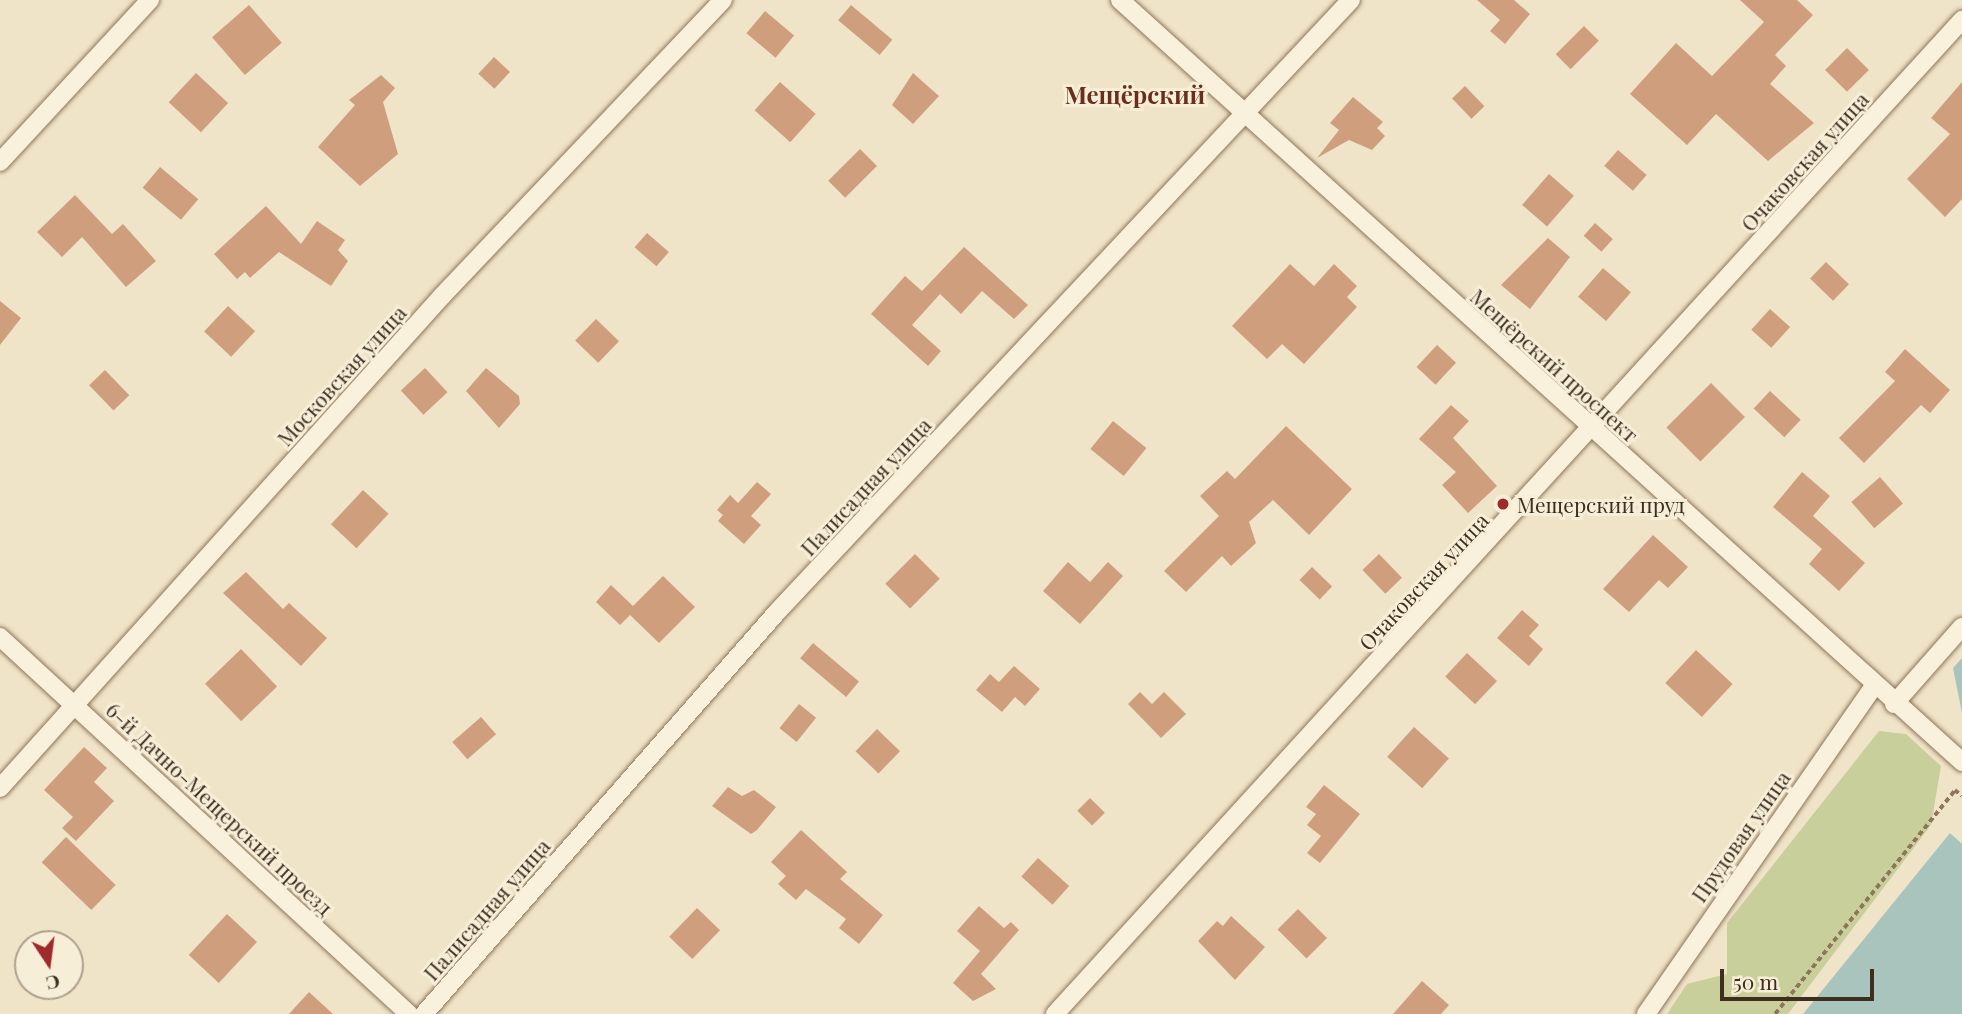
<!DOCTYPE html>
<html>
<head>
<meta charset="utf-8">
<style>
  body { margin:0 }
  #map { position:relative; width:1962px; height:1014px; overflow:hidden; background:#f0e4c8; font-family:"Playfair Display",serif }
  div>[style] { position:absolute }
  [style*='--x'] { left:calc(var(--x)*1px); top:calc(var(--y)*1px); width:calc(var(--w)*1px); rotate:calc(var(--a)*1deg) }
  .green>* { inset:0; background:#c9cf9b }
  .water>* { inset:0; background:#a9c4bc }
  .building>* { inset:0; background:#cf9f7d; transform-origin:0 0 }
  .path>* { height:3.5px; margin-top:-1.75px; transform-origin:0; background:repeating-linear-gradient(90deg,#8d765c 0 5px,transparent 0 8.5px) }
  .roads { filter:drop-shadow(0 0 2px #8d765c) drop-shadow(0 0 2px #8d765c) }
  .street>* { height:18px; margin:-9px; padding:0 9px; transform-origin:9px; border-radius:9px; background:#faf1dc }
  .dots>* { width:19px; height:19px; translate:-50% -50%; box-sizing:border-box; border:4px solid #f7eed8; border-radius:50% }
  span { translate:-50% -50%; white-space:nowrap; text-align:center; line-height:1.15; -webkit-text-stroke:6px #f7eed8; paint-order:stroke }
  .street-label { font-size:21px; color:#3d2e20 }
  .poi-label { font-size:21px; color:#3d2e20 }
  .left { translate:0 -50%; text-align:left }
  .quarter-label { font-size:24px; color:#6b2e1e; font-weight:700 }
  .north { position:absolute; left:14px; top:930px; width:70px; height:70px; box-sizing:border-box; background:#f7eed8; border:2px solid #ada18e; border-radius:50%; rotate:167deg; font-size:19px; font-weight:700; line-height:28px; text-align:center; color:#3d2e20 }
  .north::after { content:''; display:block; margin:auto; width:24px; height:32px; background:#9e2a2b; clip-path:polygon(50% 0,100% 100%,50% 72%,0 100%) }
  .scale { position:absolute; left:1720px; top:969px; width:154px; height:32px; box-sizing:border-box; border:4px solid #3d2e20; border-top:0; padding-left:9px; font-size:21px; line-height:24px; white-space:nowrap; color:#3d2e20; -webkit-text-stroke:5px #f7eed8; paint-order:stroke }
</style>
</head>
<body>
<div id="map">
  <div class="green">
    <div style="clip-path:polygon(1879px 731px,1906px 734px,1941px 766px,1931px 825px,1788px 1014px,1667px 1014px,1687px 984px,1727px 974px,1727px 923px)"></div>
  </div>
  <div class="water">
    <div style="clip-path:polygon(1962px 658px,1962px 713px,1953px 668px)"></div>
    <div style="clip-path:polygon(1950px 833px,1962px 844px,1962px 1014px,1803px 1014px)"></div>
  </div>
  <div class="building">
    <div style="clip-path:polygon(1477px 0,1514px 0,1530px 14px,1505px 44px,1490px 31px,1500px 20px)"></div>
    <div style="clip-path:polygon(1740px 0,1797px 0,1813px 15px,1775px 55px,1786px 66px,1770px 84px,1814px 123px,1768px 161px,1716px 114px,1687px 145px,1630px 94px,1676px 43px,1712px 76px,1764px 22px)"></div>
    <div style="left:249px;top:5px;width:50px;height:49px;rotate:49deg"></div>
    <div style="left:851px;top:5px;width:54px;height:20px;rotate:40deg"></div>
    <div style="left:765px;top:11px;width:38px;height:29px;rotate:40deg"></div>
    <div style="left:1584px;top:26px;width:21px;height:40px;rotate:45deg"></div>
    <div style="left:1847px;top:48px;width:31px;height:31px;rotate:45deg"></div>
    <div style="left:494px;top:57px;width:22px;height:23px;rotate:43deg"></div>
    <div style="left:196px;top:73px;width:44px;height:40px;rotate:43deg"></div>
    <div style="clip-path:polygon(913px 73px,939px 96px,913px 124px,892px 105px)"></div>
    <div style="clip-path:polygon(381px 75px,395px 88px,383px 102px,398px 154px,360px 186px,318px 147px,355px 105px,349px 100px)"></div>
    <div style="left:780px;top:82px;width:48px;height:38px;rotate:42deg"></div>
    <div style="clip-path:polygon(1962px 82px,1962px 199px,1945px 217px,1907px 179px,1950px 134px,1931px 118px)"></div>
    <div style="left:1465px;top:86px;width:28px;height:18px;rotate:46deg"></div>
    <div style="clip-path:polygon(1353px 97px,1383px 122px,1377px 128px,1385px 136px,1372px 150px,1349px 140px,1317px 158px,1339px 130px,1330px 123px)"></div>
    <div style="left:860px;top:149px;width:24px;height:45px;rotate:45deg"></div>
    <div style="left:1618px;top:150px;width:38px;height:21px;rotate:41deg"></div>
    <div style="left:160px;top:167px;width:50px;height:27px;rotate:40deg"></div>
    <div style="left:1549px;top:174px;width:33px;height:41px;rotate:41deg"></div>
    <div style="clip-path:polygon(75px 195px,112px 234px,123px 224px,156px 261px,126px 287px,82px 237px,62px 257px,37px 232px)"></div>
    <div style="clip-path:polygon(266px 206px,301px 244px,317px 221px,345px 240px,338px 250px,348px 261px,331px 286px,279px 252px,250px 278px,245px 272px,237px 279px,214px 254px)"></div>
    <div style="left:1595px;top:223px;width:24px;height:17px;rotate:42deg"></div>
    <div style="left:647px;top:233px;width:29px;height:19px;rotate:41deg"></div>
    <div style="clip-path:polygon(1548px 238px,1570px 257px,1530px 309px,1501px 285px)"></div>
    <div style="clip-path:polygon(964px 247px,1028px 305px,1014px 319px,982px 291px,961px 314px,940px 294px,912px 325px,941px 351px,928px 366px,871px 314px,905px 276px,922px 291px)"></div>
    <div style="left:1826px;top:262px;width:32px;height:23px;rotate:44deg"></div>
    <div style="clip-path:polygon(1290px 264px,1314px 286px,1334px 264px,1357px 286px,1347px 297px,1357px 307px,1304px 364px,1282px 344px,1267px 359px,1232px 326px)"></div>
    <div style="left:1603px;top:268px;width:37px;height:38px;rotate:41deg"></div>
    <div style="clip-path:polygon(0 301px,21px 318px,0 345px)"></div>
    <div style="left:228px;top:306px;width:37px;height:35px;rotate:43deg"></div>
    <div style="left:1770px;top:309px;width:27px;height:28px;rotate:42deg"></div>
    <div style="left:596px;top:319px;width:32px;height:30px;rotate:44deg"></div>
    <div style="left:1437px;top:345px;width:26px;height:30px;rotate:43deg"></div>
    <div style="clip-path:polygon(1905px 349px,1950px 390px,1930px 413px,1921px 405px,1864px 463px,1839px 438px,1895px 381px,1885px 372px)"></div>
    <div style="left:425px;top:368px;width:33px;height:33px;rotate:47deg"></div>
    <div style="clip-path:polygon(486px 368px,519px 396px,520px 404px,499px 428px,466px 391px)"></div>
    <div style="left:105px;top:370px;width:35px;height:22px;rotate:46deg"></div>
    <div style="left:1711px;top:383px;width:48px;height:63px;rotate:45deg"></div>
    <div style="left:1770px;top:391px;width:42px;height:24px;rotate:43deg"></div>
    <div style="clip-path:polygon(1451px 405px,1469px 421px,1453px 438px,1497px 486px,1468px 513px,1442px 485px,1456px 472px,1419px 439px)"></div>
    <div style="left:1113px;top:421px;width:43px;height:36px;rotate:39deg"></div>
    <div style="clip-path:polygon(1286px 426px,1352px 489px,1309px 535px,1273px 500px,1249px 522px,1256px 543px,1231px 566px,1222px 556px,1186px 592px,1164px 571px,1219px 516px,1200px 496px,1227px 471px,1235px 479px)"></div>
    <div style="clip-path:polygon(1802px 472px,1830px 496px,1813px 516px,1865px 563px,1839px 591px,1809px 564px,1822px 549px,1773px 507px)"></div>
    <div style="left:1880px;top:477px;width:35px;height:38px;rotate:49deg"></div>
    <div style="clip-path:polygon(757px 482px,771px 494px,751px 516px,761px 525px,744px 544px,718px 521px,723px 515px,717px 510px,730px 495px,738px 503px)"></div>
    <div style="left:363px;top:490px;width:35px;height:47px;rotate:43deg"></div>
    <div style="clip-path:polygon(1653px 535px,1688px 567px,1668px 588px,1659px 580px,1629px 612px,1603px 589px)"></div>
    <div style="left:915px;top:554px;width:35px;height:42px;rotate:45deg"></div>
    <div style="left:1379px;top:554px;width:33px;height:23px;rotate:46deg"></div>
    <div style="clip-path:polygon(1068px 562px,1090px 582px,1108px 562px,1123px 576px,1080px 624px,1043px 591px)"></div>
    <div style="left:1312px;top:567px;width:28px;height:18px;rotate:44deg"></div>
    <div style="clip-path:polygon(246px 572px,283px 609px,289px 603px,327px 638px,301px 666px,223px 593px)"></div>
    <div style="clip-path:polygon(663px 576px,695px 607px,659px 643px,630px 615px,620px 625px,596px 602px,611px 585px,633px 606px)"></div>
    <div style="clip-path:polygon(1522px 610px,1539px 625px,1529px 636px,1543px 649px,1529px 666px,1497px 638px)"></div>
    <div style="left:813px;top:643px;width:60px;height:20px;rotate:40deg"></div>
    <div style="left:241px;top:649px;width:52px;height:50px;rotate:46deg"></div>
    <div style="left:1696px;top:650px;width:50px;height:45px;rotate:43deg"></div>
    <div style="left:1467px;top:653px;width:41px;height:32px;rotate:43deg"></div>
    <div style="clip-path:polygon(1014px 666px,1040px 689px,1025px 706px,1015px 697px,1002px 712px,976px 690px,990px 674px,999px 682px)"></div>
    <div style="clip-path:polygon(1140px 692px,1152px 704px,1164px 692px,1186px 714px,1161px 738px,1128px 704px)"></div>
    <div style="left:799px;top:704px;width:22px;height:31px;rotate:39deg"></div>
    <div style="left:481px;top:717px;width:23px;height:38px;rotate:49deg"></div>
    <div style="left:1414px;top:727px;width:47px;height:40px;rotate:42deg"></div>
    <div style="left:877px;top:729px;width:32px;height:31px;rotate:44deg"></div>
    <div style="clip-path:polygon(84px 747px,107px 768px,94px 782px,114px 801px,76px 841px,62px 828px,73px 817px,44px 790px)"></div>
    <div style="clip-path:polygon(1324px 785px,1360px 814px,1320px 863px,1307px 853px,1321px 836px,1307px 825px,1316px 814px,1306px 807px)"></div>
    <div style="clip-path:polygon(728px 787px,742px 796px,754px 790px,776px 807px,757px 830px,751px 834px,712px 806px)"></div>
    <div style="left:1090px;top:798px;width:21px;height:18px;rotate:45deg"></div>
    <div style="clip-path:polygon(801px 830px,847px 872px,840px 879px,883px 915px,859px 944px,839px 928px,846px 919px,806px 889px,796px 900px,778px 884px,786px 876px,771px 862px)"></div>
    <div style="left:66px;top:837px;width:69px;height:35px;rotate:44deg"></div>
    <div style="left:1038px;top:858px;width:42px;height:25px;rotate:42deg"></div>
    <div style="clip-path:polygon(979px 906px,1004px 928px,1011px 922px,1019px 930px,981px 974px,996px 989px,973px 1001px,953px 983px,980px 951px,957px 931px)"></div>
    <div style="left:697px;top:908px;width:32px;height:40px;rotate:44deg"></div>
    <div style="left:1298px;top:909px;width:41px;height:29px;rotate:45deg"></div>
    <div style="left:227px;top:914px;width:41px;height:56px;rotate:43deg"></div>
    <div style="clip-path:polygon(1231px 916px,1265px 947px,1235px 980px,1198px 941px,1217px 921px,1223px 926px)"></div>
    <div style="clip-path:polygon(1422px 981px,1449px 1005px,1441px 1014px,1393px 1014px)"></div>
    <div style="clip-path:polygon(309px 992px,333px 1014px,289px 1014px)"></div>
  </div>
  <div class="path">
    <div style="--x:1775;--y:1014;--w:287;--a:-51.2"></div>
    <div style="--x:1955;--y:790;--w:9;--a:41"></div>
  </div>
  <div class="roads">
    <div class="street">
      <div style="--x:1120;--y:0;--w:1136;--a:42.14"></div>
      <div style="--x:0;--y:162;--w:221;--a:-47.2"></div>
      <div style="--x:0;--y:637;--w:556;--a:42.67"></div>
      <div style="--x:1894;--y:704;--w:103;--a:-48.6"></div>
      <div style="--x:0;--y:788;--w:661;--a:-48.06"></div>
      <div style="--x:442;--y:296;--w:408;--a:-46.5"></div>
      <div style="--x:424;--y:1014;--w:535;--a:-48.71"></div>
      <div style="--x:777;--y:612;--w:839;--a:-46.84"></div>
      <div style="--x:1055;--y:1014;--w:1346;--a:-47.62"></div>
      <div style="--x:1646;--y:1014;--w:399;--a:-55.2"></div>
    </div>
  </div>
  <div class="dots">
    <div style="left:1503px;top:504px;background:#9e2a2b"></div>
  </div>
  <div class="street-label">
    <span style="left:1804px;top:161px;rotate:-48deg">Очаковская улица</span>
    <span style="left:1555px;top:365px;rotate:42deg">Мещёрский проспект</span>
    <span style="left:341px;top:375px;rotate:-48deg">Московская улица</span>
    <span style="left:865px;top:486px;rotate:-47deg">Палисадная улица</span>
    <span style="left:1423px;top:581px;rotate:-47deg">Очаковская улица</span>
    <span style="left:220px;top:808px;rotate:43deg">6-й Дачно-Мещерский проезд</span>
    <span style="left:1740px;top:836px;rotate:-55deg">Прудовая улица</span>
    <span style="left:486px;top:909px;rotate:-49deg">Палисадная улица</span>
  </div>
  <div class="poi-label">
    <span class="left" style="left:1517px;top:504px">Мещерский пруд</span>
  </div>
  <div class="quarter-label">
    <span style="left:1135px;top:95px">Мещёрский</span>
  </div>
  <div class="north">С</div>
  <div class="scale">50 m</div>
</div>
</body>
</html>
